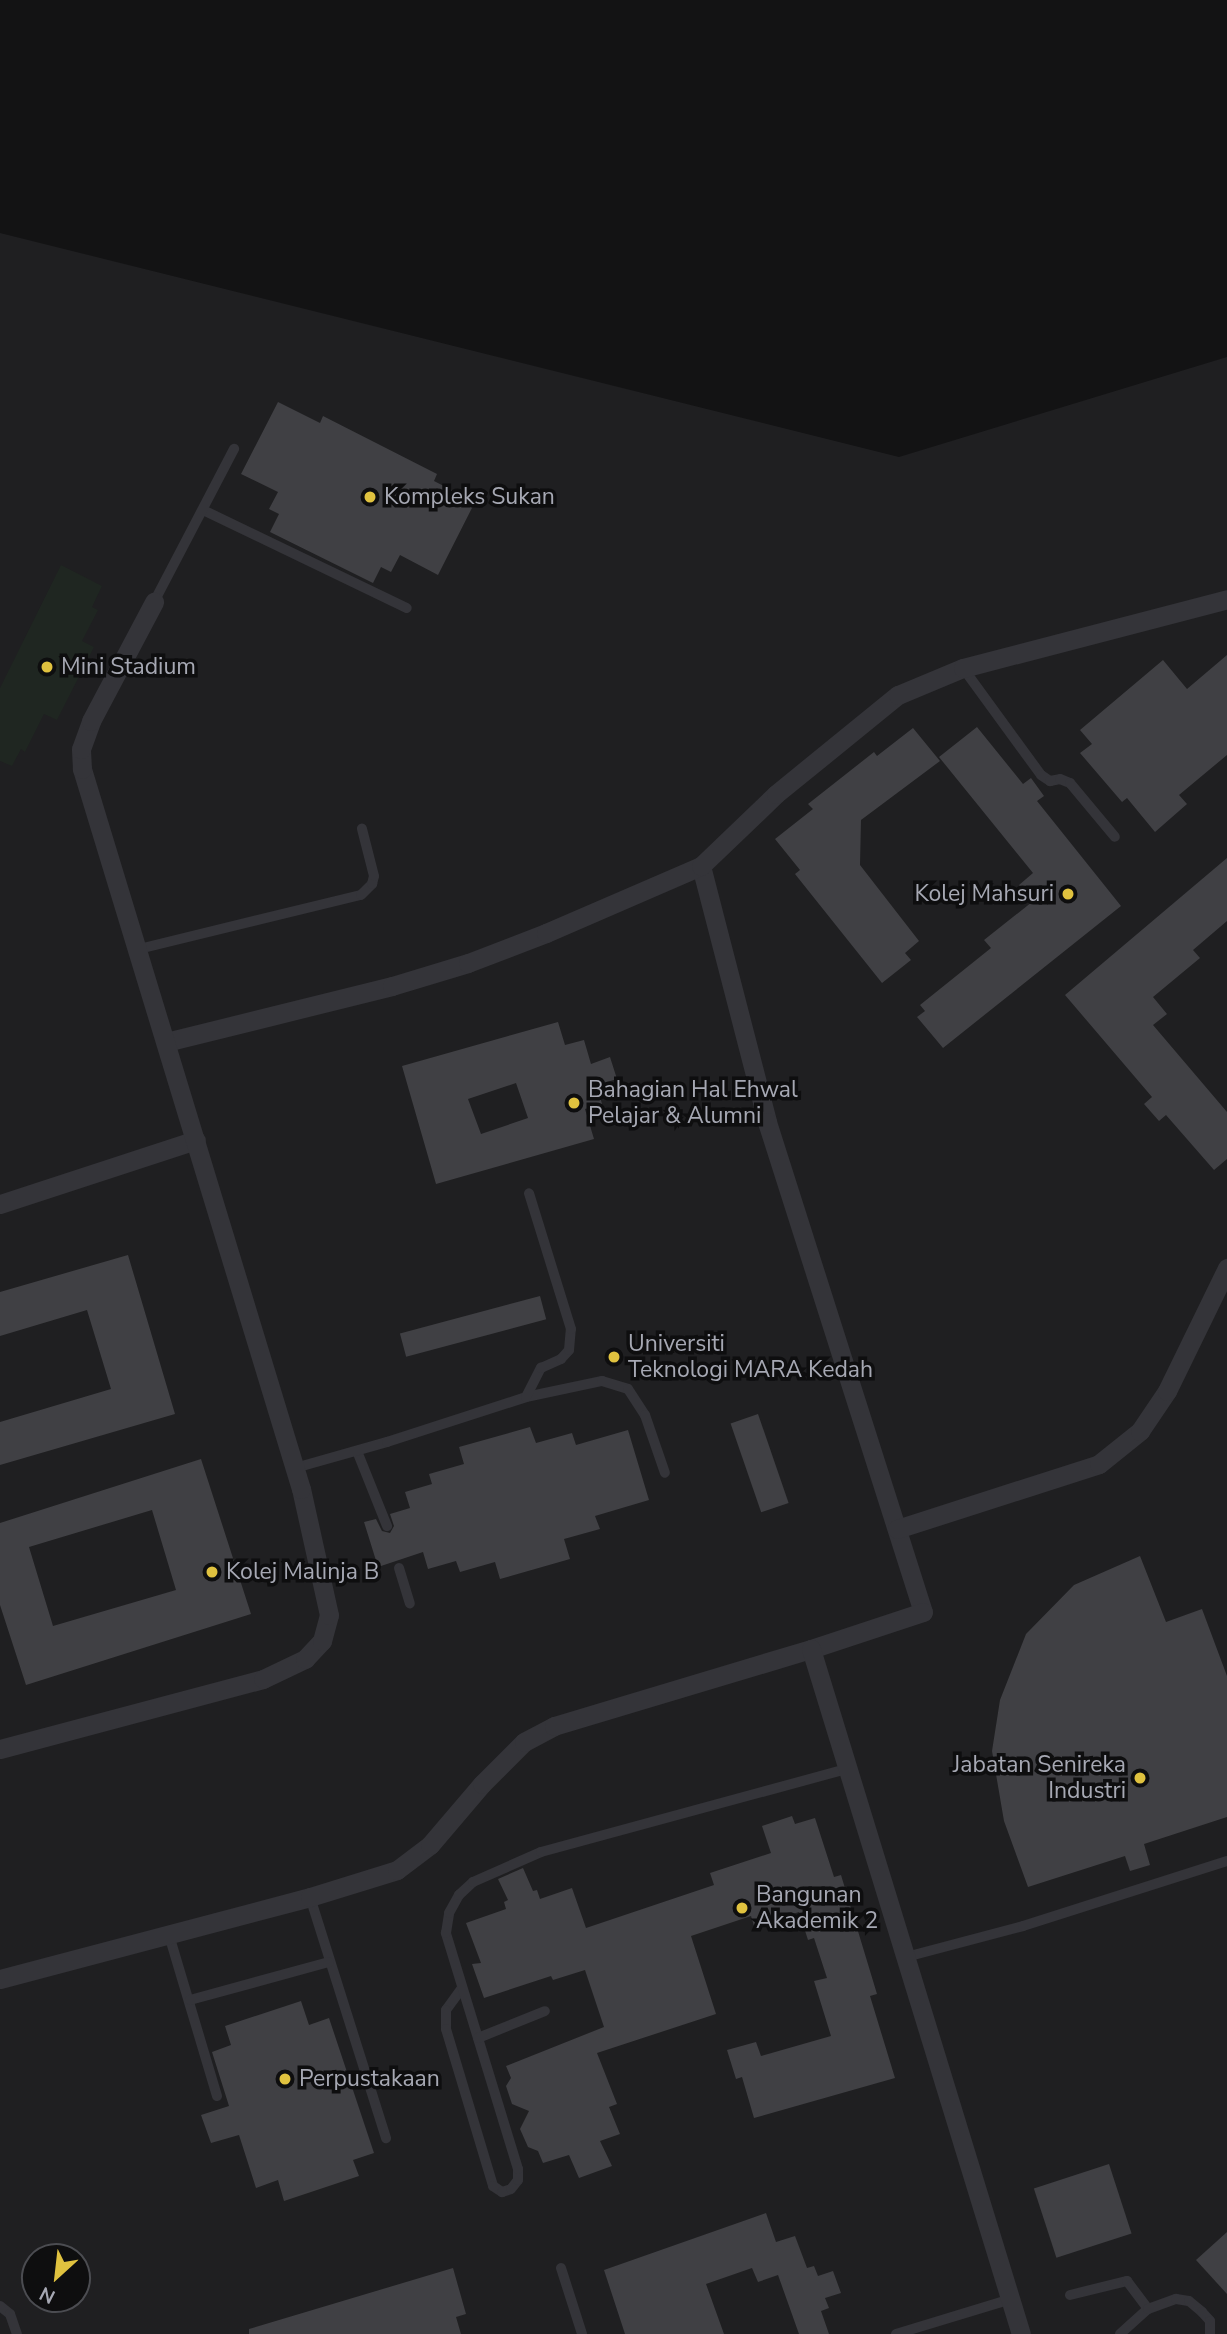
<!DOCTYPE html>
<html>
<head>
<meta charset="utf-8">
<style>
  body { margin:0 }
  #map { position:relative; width:1227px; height:2334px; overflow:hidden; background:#131314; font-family:"Nunito Sans",sans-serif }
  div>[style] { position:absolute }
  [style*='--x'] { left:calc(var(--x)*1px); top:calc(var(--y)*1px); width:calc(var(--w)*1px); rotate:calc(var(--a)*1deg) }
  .built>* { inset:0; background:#1f1f21 }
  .green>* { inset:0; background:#1f2621 }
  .building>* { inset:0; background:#404044; transform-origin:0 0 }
  .service>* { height:10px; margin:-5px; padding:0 5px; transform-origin:5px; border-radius:5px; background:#343439 }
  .minor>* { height:19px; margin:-9.5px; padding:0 9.5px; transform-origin:9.5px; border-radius:9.5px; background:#343439 }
  .dots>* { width:19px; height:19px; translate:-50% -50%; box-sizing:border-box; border:4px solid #0e0e0f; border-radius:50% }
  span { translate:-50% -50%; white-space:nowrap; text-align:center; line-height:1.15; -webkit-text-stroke:7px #0e0e0f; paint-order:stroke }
  .poi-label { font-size:23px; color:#a6a8b3 }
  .left { translate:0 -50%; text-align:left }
  .right { translate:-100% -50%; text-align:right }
  .north { position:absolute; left:21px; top:2243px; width:70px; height:70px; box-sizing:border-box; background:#0e0e0f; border:2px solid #4b4c51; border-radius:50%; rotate:207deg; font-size:19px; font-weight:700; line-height:28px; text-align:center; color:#a6a8b3 }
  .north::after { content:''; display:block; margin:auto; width:24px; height:32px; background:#e0c23f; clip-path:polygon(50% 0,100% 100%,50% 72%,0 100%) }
</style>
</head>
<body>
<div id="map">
  <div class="built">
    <div style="clip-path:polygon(evenodd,0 233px,899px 457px,1227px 357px,1227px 2334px,0 2334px,0 233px,35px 2257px,77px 2257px,77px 2299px,35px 2299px,35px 2257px)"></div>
  </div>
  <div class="green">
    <div style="clip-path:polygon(61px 565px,102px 586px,92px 607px,98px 610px,82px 641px,94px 647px,57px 720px,44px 714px,25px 752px,21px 749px,12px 766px,0 761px,0 688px)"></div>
  </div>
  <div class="building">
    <div style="clip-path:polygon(278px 402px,320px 423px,323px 416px,437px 474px,434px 481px,475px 502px,438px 575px,400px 555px,391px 572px,381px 567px,373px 583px,270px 532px,279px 514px,269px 509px,278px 492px,241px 474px)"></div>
    <div style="clip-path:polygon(1227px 655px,1227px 755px,1179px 795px,1187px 804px,1155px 832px,1127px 798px,1122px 802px,1080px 753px,1092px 744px,1080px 730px,1163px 660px,1187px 689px)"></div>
    <div style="clip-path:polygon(977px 727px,1023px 784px,1031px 778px,1044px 796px,1037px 801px,1121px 906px,943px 1048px,917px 1017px,925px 1011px,920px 1005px,991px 948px,984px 940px,1032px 902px,1019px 885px,1033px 873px,939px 757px)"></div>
    <div style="clip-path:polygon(913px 728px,940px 761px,861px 820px,860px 865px,919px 941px,905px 953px,911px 960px,882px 983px,795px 874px,800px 870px,775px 839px,813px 809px,808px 804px,874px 752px,877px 756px)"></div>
    <div style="clip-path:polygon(1227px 858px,1227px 921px,1193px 950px,1200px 958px,1153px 997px,1167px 1014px,1153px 1025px,1227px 1112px,1227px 1159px,1214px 1170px,1166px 1115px,1159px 1121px,1144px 1104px,1152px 1097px,1065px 995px)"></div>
    <div style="clip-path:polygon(evenodd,558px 1022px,565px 1045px,584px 1040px,591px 1064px,610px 1057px,617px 1079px,597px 1085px,602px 1104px,585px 1109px,594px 1139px,436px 1184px,402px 1066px,558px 1022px,516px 1083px,528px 1118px,481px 1134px,468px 1099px,516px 1083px)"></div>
    <div style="clip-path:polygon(128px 1255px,175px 1414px,0 1465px,0 1422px,111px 1389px,87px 1310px,0 1336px,0 1292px)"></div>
    <div style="left:540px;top:1296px;width:24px;height:145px;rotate:75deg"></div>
    <div style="left:758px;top:1414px;width:94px;height:29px;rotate:71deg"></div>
    <div style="clip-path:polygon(530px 1427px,536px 1443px,572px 1433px,576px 1445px,628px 1430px,649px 1500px,595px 1516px,600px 1529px,564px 1539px,570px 1559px,500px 1579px,495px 1562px,460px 1572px,456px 1561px,428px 1569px,423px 1552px,378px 1567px,364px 1522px,376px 1519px,382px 1531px,390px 1533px,394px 1526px,390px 1514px,410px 1508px,405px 1492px,432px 1484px,429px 1474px,464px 1464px,459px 1447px)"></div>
    <div style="clip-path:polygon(evenodd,201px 1459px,251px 1614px,26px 1685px,0 1605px,0 1523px,201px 1459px,152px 1510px,176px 1590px,53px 1626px,29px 1547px,152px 1510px)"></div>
    <div style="clip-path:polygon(1140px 1556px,1166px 1622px,1202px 1609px,1227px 1676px,1227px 1817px,1144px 1844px,1150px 1865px,1130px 1871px,1125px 1856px,1028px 1887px,1004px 1821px,992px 1751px,1000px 1700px,1026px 1634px,1074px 1585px)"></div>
    <div style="clip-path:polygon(792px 1816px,795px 1824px,815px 1818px,834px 1877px,841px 1875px,877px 1994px,870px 1996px,895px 2078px,754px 2118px,742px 2077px,736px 2079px,727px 2050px,756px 2042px,761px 2056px,831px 2036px,814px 1981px,827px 1978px,814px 1938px,808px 1940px,799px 1912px,754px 1926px,751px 1916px,691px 1936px,716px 2014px,597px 2053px,617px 2104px,609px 2107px,620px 2134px,600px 2141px,612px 2166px,579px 2178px,569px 2155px,543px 2163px,538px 2151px,528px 2147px,520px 2129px,529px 2111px,512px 2104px,506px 2086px,511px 2078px,506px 2066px,604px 2027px,585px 1970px,553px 1980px,551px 1976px,484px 1998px,472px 1964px,481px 1963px,466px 1923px,506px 1909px,504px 1902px,508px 1900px,498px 1879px,523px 1868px,533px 1891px,537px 1890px,540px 1899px,572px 1888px,586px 1928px,714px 1885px,710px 1873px,771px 1853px,762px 1826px)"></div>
    <div style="clip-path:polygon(301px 2001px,309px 2025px,329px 2018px,374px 2153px,353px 2160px,359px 2176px,284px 2201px,278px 2180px,256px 2188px,239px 2135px,211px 2143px,201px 2115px,229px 2106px,212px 2052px,231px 2045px,225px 2026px)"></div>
    <div style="left:1109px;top:2164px;width:73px;height:79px;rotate:72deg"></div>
    <div style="clip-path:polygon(766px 2213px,776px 2242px,795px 2236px,807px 2268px,814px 2266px,818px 2276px,833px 2271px,841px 2293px,825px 2298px,829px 2308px,821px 2311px,829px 2334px,799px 2334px,778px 2275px,758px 2282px,752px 2268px,706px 2284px,724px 2334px,625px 2334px,604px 2270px)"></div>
    <div style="clip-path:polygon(1227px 2232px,1227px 2294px,1196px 2260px)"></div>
    <div style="clip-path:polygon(453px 2268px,466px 2314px,456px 2317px,461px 2334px,249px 2334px,249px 2329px)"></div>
  </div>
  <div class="service">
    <div style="--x:203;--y:510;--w:226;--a:25.7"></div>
    <div style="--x:154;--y:602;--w:173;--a:-62.4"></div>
    <div style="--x:963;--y:668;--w:132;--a:53.9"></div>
    <div style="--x:1041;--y:775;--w:11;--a:34"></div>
    <div style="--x:1050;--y:781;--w:10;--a:-11"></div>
    <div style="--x:1060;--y:779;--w:11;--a:22"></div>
    <div style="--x:1070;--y:783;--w:70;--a:50.2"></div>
    <div style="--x:139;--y:949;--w:228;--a:-13.7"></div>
    <div style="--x:361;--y:895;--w:16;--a:-45"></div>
    <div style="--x:372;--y:884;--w:8;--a:-76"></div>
    <div style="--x:374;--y:876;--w:49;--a:-104.3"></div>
    <div style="--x:526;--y:1397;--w:78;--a:-11.9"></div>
    <div style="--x:602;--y:1381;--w:27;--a:17"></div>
    <div style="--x:628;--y:1389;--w:31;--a:57"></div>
    <div style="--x:645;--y:1415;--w:61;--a:71"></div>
    <div style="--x:357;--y:1451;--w:81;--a:68.2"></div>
    <div style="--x:295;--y:1468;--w:96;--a:-15.8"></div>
    <div style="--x:387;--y:1442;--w:146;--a:-17.9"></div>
    <div style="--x:526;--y:1397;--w:33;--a:-63"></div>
    <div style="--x:541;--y:1368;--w:22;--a:-24"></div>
    <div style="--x:561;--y:1359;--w:12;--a:-48"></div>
    <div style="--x:569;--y:1350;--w:21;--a:-85"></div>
    <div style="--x:571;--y:1329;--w:142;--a:-107.2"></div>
    <div style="--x:399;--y:1568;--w:37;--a:73"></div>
    <div style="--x:310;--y:1897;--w:253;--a:72.5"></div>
    <div style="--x:169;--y:1935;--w:168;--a:73.4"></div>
    <div style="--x:906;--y:1957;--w:121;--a:-14.8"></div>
    <div style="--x:1023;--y:1926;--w:214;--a:-17.7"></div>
    <div style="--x:462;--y:1988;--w:27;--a:126"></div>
    <div style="--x:446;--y:2010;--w:19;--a:90"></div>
    <div style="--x:446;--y:2029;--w:164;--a:73.3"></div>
    <div style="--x:493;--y:2186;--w:11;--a:34"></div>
    <div style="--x:502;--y:2192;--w:9;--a:-18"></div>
    <div style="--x:511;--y:2189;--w:11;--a:-52"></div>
    <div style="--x:518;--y:2180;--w:11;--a:-90"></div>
    <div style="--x:518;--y:2169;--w:247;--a:-107"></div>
    <div style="--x:446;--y:1933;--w:20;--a:-81"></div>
    <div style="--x:449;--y:1913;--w:21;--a:-61"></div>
    <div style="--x:459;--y:1895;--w:19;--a:-43"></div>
    <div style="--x:473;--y:1882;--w:74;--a:-23.8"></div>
    <div style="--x:541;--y:1852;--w:316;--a:-15.2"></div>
    <div style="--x:190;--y:2000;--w:144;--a:-15.3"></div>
    <div style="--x:478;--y:2038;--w:72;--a:-21.9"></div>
    <div style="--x:561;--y:2268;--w:69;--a:72.3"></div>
    <div style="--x:1070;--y:2295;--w:59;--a:-13.8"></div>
    <div style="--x:1127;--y:2281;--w:35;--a:53"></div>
    <div style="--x:0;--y:2306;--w:13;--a:39"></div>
    <div style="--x:10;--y:2314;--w:21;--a:71"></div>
    <div style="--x:896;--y:2334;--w:120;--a:-16.9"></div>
    <div style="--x:1120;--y:2334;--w:38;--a:-42"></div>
    <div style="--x:1148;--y:2309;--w:30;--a:-20"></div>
    <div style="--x:1176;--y:2299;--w:13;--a:9"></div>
    <div style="--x:1189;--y:2301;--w:17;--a:40"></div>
    <div style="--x:1202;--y:2312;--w:12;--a:48"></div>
    <div style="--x:1210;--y:2321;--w:13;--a:90"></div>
  </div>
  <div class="minor">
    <div style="--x:701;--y:866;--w:264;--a:75.5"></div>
    <div style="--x:767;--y:1122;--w:514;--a:72.34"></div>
    <div style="--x:923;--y:1612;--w:118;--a:161.7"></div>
    <div style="--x:166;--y:1042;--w:233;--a:-13.9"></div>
    <div style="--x:392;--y:986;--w:79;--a:-16.8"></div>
    <div style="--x:468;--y:963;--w:84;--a:-21"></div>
    <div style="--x:546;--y:933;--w:169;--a:-23.4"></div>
    <div style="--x:701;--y:866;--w:104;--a:-43.8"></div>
    <div style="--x:776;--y:794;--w:157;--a:-39.1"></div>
    <div style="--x:898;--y:695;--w:70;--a:-22.6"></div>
    <div style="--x:963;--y:668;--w:273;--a:-14.6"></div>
    <div style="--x:0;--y:1204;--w:206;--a:-18.1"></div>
    <div style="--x:897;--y:1529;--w:212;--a:-17.8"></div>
    <div style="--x:1099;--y:1464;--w:53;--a:-38.8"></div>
    <div style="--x:1140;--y:1431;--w:48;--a:-56"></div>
    <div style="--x:1167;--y:1391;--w:137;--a:-64"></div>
    <div style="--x:0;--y:1749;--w:272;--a:-14.9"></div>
    <div style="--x:263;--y:1679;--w:47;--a:-25.5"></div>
    <div style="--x:305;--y:1659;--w:25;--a:-47"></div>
    <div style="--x:322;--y:1641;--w:27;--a:-75"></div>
    <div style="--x:329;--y:1615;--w:129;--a:-102.5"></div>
    <div style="--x:301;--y:1489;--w:753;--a:-106.92"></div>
    <div style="--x:82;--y:769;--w:20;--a:-93"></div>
    <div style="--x:81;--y:749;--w:30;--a:-70"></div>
    <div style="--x:91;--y:721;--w:135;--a:-62.1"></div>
    <div style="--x:0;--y:1979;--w:321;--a:-14.8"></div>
    <div style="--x:310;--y:1897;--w:91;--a:-17.2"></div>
    <div style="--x:397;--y:1870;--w:41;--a:-37.1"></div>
    <div style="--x:430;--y:1845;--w:80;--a:-49.6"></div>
    <div style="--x:482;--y:1784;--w:59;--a:-45"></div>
    <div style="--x:524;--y:1742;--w:34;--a:-28"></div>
    <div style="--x:554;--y:1726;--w:268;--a:-16.7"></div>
    <div style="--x:811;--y:1649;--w:716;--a:72.96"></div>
  </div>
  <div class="dots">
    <div style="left:370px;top:497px;background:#e0c23f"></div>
    <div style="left:47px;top:667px;background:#e0c23f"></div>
    <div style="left:1068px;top:894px;background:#e0c23f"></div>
    <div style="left:574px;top:1103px;background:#e0c23f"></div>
    <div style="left:614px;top:1357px;background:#e0c23f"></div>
    <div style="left:212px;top:1572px;background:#e0c23f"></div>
    <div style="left:1140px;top:1778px;background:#e0c23f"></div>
    <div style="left:742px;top:1908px;background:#e0c23f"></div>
    <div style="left:285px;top:2079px;background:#e0c23f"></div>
  </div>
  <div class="poi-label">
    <span class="left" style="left:384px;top:497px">Kompleks Sukan</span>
    <span class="left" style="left:61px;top:667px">Mini Stadium</span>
    <span class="right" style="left:1054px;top:894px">Kolej Mahsuri</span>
    <span class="left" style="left:588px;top:1103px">Bahagian Hal Ehwal<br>Pelajar &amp; Alumni</span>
    <span class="left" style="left:628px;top:1357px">Universiti<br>Teknologi MARA Kedah</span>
    <span class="left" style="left:226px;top:1572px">Kolej Malinja B</span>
    <span class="right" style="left:1126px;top:1778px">Jabatan Senireka<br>Industri</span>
    <span class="left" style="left:756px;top:1908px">Bangunan<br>Akademik 2</span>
    <span class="left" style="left:299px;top:2079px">Perpustakaan</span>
  </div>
  <div class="north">N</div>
</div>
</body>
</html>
